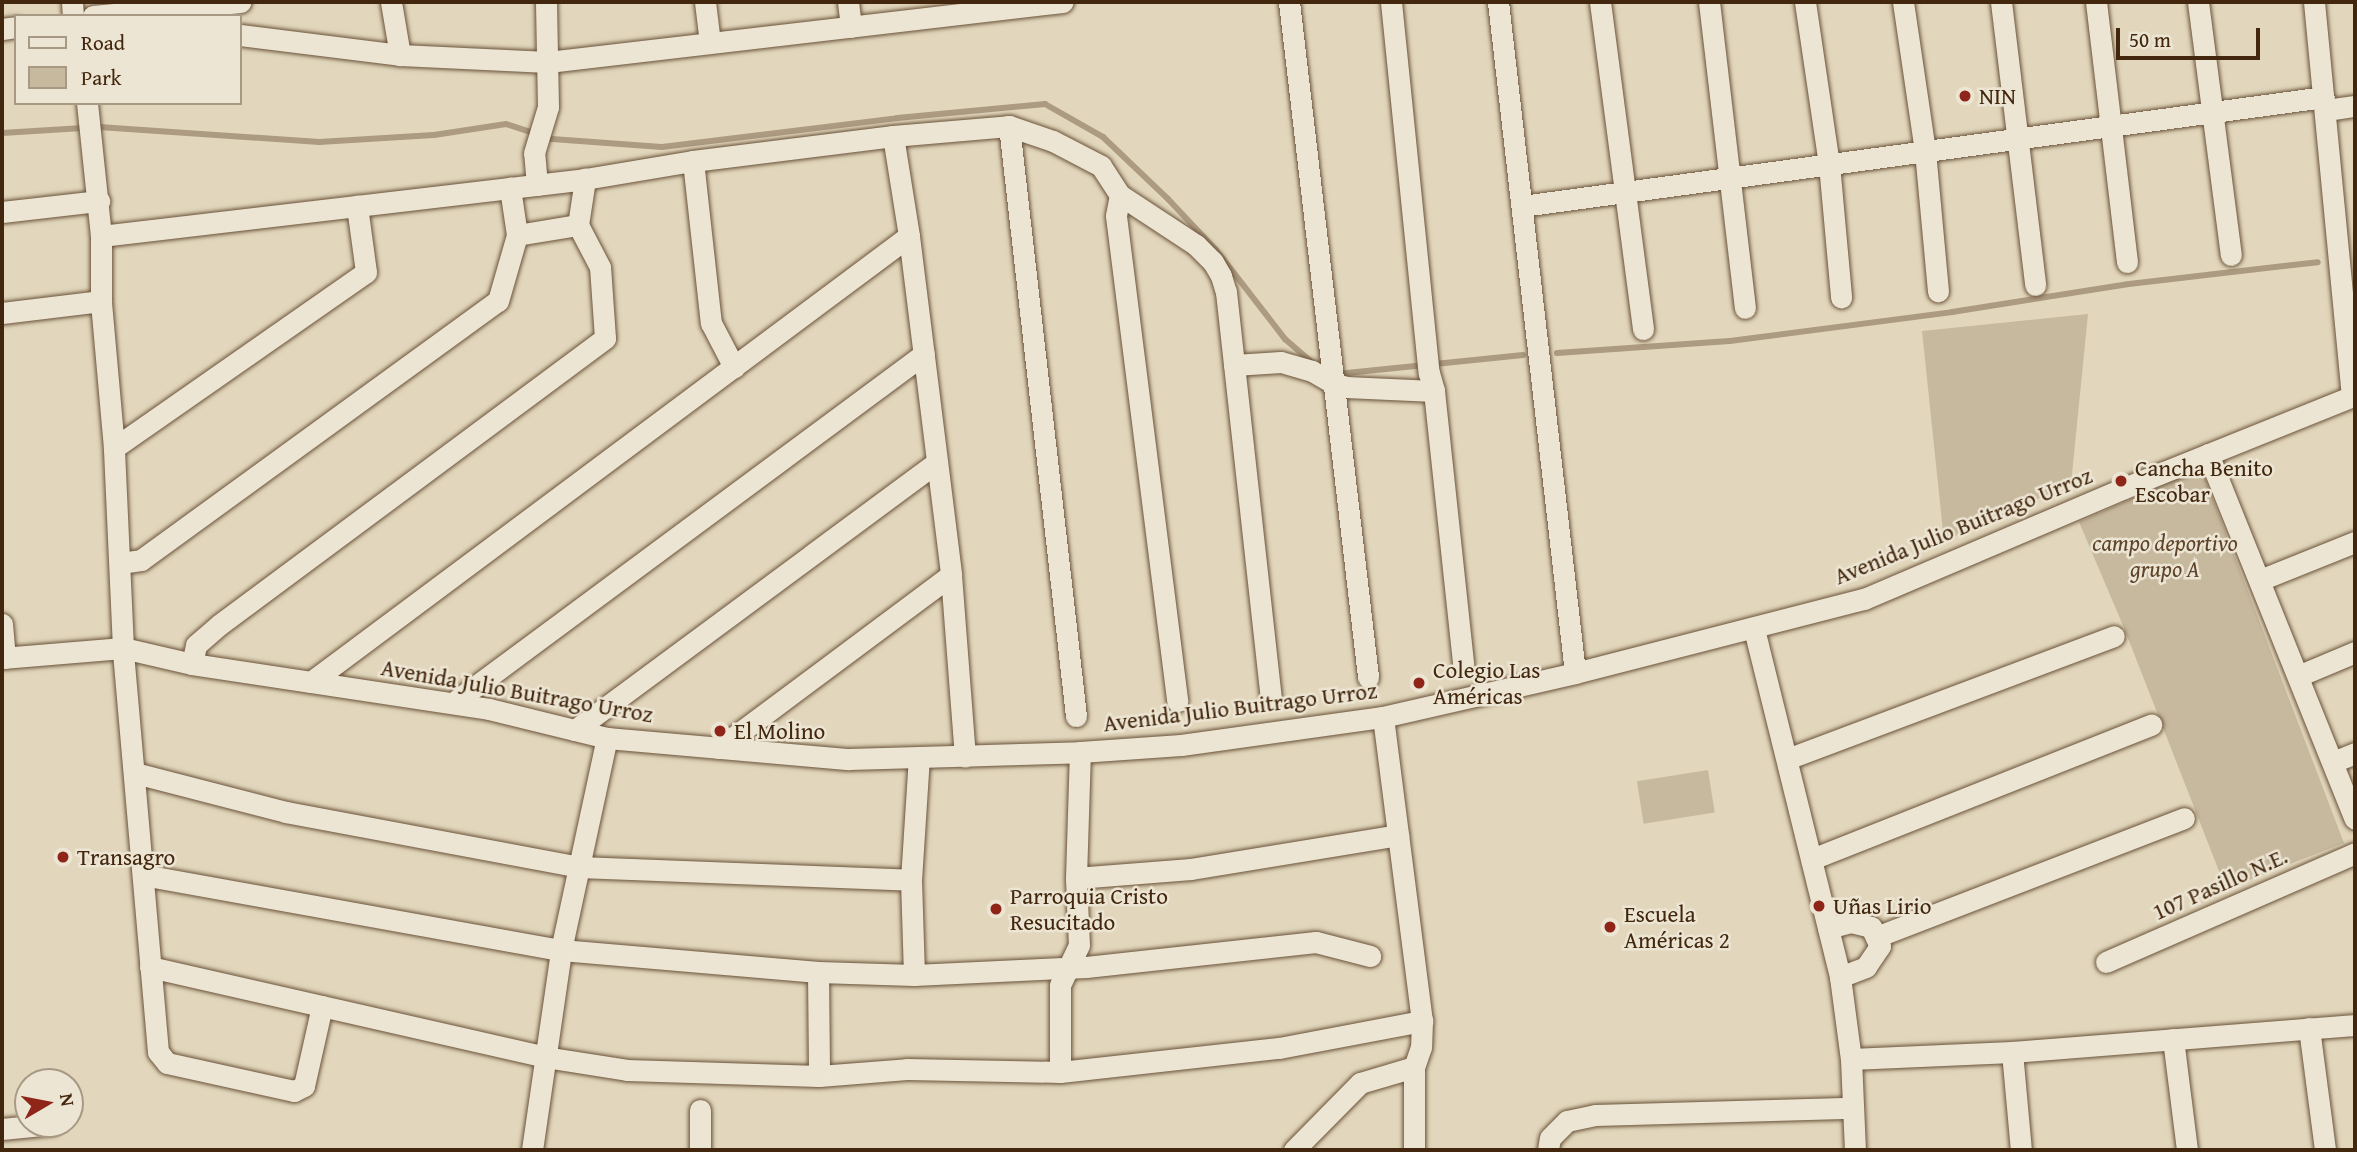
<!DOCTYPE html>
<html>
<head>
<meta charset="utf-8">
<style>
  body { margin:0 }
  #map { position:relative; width:2357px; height:1152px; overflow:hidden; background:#e2d7bc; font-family:"Gentium Book Plus",serif }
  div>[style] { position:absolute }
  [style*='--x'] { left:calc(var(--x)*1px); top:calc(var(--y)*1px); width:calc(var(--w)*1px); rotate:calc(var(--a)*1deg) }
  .green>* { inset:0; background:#c7b99e; transform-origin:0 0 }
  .stream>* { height:6px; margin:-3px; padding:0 3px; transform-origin:3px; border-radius:3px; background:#ac9b80 }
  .roads { filter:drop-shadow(0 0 2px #6a5239) drop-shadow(0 0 2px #6a5239) }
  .street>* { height:21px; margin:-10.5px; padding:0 10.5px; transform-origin:10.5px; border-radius:10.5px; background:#ece5d3 }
  .dots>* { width:19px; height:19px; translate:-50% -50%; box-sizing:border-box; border:4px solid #ece5d3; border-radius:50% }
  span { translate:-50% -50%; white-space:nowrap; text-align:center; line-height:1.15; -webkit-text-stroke:5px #ece5d3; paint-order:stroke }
  .poi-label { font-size:23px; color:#42260d }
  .left { translate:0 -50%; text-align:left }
  .street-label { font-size:23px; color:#42260d }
  .park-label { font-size:23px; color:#5d432a; font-style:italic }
  .frame { position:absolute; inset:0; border:4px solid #42260d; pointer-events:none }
  .legend { position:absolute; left:14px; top:14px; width:228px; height:91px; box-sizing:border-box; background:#ece5d3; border:2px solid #a89984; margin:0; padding:9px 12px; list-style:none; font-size:21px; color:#42260d }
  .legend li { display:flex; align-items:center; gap:14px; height:35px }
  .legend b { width:35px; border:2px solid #a89984 }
  .north { position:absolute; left:14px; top:1068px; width:70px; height:70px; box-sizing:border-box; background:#ece5d3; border:2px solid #a89984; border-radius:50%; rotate:80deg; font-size:19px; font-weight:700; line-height:28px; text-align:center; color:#42260d }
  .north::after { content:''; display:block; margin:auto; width:24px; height:32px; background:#8f2418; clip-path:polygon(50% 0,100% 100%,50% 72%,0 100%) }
  .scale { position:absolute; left:2116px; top:28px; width:144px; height:32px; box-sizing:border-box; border:4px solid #42260d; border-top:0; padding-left:9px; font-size:21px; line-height:24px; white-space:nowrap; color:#42260d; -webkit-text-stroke:5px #ece5d3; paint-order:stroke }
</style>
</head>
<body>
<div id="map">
  <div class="green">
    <div style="clip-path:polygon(2088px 314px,2071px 484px,1944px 541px,1922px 331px)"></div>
    <div style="clip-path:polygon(2201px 468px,2344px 843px,2226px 889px,2124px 628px,2079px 522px)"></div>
    <div style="left:1708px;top:770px;width:43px;height:72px;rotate:81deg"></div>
  </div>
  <div class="stream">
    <div style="--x:2;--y:133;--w:97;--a:-3.5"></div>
    <div style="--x:99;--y:127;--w:221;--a:3.9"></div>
    <div style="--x:319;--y:142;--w:115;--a:-3.5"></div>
    <div style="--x:434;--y:135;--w:73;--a:-8.7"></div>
    <div style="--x:506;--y:124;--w:48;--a:18.1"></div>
    <div style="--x:552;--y:139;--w:110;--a:4.2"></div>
    <div style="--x:662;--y:147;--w:237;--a:-7"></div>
    <div style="--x:897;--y:118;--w:149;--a:-5.4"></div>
    <div style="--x:1045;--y:104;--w:67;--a:29.6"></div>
    <div style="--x:1103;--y:137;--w:90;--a:43.6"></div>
    <div style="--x:1168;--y:199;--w:70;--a:46.7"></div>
    <div style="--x:1216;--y:250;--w:113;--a:52.2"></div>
    <div style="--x:1285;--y:339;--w:37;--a:41"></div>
    <div style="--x:1557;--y:353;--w:173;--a:-4"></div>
    <div style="--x:1730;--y:341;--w:224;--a:-7.4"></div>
    <div style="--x:1952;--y:312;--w:179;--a:-9"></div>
    <div style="--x:2129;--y:284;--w:190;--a:-6.6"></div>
    <div style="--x:1337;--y:374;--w:187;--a:-5.8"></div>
  </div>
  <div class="roads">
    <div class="street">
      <div style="--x:72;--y:2;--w:14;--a:86"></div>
      <div style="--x:391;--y:2;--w:54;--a:80.4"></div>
      <div style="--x:705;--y:2;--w:41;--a:83"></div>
      <div style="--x:848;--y:2;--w:25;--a:83"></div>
      <div style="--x:1289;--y:2;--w:680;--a:83.32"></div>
      <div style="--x:1391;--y:2;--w:373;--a:84.2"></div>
      <div style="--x:1429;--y:373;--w:19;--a:74"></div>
      <div style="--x:1434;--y:391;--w:275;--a:83.9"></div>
      <div style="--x:1498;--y:2;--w:675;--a:83.45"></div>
      <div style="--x:1600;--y:2;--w:330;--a:82.5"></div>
      <div style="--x:1709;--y:2;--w:308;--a:83.3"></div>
      <div style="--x:1805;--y:2;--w:164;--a:81.6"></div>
      <div style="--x:1829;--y:164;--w:134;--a:84.8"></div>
      <div style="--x:1903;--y:2;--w:151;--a:81.6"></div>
      <div style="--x:1925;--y:151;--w:141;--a:84.7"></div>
      <div style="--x:2001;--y:2;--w:285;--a:83.1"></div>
      <div style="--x:2096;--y:2;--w:262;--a:83.2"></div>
      <div style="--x:2198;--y:2;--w:255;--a:82.6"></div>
      <div style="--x:2314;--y:2;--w:396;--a:84.5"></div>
      <div style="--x:93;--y:16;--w:148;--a:-5.4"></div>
      <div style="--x:2;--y:29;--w:14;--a:-8"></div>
      <div style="--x:240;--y:35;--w:161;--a:7.1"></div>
      <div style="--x:400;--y:55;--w:148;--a:2.7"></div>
      <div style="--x:548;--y:62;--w:518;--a:-6.65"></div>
      <div style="--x:87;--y:103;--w:134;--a:84"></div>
      <div style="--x:2326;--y:110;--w:29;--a:-8"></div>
      <div style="--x:1009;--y:126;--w:594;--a:83.52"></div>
      <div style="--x:893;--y:136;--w:101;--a:80.9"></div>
      <div style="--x:909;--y:236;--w:342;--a:82.9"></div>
      <div style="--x:951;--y:575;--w:182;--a:85.6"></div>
      <div style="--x:693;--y:161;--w:163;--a:83.7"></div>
      <div style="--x:711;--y:323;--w:50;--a:62.4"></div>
      <div style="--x:537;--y:185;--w:32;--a:-95"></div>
      <div style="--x:534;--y:153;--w:48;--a:-73.1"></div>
      <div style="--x:548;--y:107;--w:105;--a:-91.1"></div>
      <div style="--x:1120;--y:195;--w:21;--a:101"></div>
      <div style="--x:1116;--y:216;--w:489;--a:82.8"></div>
      <div style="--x:1522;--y:206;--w:809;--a:-7.74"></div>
      <div style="--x:2;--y:212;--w:98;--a:-6.5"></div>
      <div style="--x:517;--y:235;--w:62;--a:-9.3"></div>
      <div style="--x:578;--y:225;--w:47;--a:-81.3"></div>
      <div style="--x:2;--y:313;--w:100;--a:-6.9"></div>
      <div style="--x:1234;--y:365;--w:47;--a:-3.7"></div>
      <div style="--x:1281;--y:362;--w:32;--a:16"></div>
      <div style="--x:1312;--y:371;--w:24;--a:30"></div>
      <div style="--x:1333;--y:383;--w:14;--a:17"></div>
      <div style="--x:1346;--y:387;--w:88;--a:2.6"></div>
      <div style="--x:114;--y:448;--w:307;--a:-34.9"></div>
      <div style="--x:366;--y:272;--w:67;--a:-97.8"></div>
      <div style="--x:2208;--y:454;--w:393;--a:68.1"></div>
      <div style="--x:120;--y:563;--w:21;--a:-8"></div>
      <div style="--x:141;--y:560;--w:441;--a:-36"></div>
      <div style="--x:498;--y:301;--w:69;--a:-73.9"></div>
      <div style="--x:517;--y:235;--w:48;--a:-98.5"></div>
      <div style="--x:2260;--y:580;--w:102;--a:-21.8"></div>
      <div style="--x:2;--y:624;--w:34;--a:85"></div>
      <div style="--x:1754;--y:629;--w:358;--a:76.1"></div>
      <div style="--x:1840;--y:977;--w:83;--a:82.4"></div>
      <div style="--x:1851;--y:1059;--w:91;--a:87.5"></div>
      <div style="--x:2;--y:658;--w:121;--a:-4.7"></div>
      <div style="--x:123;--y:648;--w:71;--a:13.1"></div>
      <div style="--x:192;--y:664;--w:300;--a:8.6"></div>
      <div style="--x:489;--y:709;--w:122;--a:13.8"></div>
      <div style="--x:607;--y:738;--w:243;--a:5"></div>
      <div style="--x:849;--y:759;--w:231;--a:-1.7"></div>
      <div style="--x:1080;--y:752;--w:101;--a:-4"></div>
      <div style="--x:1181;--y:745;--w:204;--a:-7.9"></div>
      <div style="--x:1383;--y:717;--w:197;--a:-12.9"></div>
      <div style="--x:1575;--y:673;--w:298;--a:-14.4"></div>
      <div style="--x:1864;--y:599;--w:283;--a:-23.1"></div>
      <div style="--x:2124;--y:488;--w:249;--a:-21.9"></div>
      <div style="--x:192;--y:664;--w:19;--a:-78"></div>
      <div style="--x:196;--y:645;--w:30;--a:-41"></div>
      <div style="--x:219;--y:625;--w:481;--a:-36.6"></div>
      <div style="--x:605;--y:338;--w:71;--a:-94"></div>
      <div style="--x:600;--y:267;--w:47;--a:-117.6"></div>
      <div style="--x:2298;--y:676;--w:62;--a:-22.8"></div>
      <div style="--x:311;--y:682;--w:746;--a:-36.72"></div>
      <div style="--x:453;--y:703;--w:586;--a:-36.54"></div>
      <div style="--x:1383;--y:717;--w:306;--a:82.7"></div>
      <div style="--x:1422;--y:1021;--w:26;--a:92"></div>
      <div style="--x:1421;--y:1047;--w:21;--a:109"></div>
      <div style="--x:1414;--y:1067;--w:83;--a:90"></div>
      <div style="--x:575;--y:730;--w:450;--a:-36.5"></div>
      <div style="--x:719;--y:748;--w:289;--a:-36.7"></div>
      <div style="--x:1787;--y:759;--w:349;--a:-20.6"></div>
      <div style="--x:2333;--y:762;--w:24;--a:-22"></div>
      <div style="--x:135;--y:773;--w:156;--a:14.5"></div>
      <div style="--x:286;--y:812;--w:298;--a:10.6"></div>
      <div style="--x:579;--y:867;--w:332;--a:2.2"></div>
      <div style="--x:1812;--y:859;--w:365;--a:-21.6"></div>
      <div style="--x:143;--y:875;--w:425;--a:10.2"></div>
      <div style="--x:561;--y:950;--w:258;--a:4.9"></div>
      <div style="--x:818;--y:972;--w:96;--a:1.8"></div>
      <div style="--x:914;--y:975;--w:172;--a:-2.7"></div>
      <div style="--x:1086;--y:967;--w:231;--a:-6.2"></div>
      <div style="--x:1316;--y:942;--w:56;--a:14.5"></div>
      <div style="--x:1076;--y:878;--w:115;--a:-4.5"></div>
      <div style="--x:1191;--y:869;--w:210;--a:-9.3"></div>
      <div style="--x:1828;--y:928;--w:24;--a:-15"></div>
      <div style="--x:1851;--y:922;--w:21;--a:14"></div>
      <div style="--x:1871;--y:927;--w:21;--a:65"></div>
      <div style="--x:1880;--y:946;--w:25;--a:124"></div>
      <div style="--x:1866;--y:967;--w:28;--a:159"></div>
      <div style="--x:1876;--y:937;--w:330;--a:-21.1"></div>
      <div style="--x:2106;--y:962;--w:272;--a:-23.6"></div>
      <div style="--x:150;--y:967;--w:405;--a:12.8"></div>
      <div style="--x:545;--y:1057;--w:83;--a:9"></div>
      <div style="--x:627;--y:1070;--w:192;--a:1.8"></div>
      <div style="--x:819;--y:1076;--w:88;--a:-4.5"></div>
      <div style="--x:907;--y:1069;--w:153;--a:1.1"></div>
      <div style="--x:1060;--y:1072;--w:220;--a:-6.3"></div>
      <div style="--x:1279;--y:1048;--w:146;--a:-10.7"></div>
      <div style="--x:818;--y:972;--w:104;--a:89.4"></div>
      <div style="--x:914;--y:975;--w:95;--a:-91.8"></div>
      <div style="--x:911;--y:880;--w:123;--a:-86.3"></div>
      <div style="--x:322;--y:1006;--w:82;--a:102.7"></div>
      <div style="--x:304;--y:1086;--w:11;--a:153"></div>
      <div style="--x:294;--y:1091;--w:130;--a:-167.6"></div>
      <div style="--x:167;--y:1063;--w:14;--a:-129"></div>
      <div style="--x:158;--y:1052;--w:406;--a:-95"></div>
      <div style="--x:123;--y:648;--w:200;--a:-92.6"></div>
      <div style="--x:114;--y:448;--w:148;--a:-95.1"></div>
      <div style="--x:101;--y:301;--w:65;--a:-90"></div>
      <div style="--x:101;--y:236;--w:487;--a:-6.7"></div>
      <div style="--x:585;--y:179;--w:109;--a:-9.5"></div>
      <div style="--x:693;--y:161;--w:202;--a:-7.1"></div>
      <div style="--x:893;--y:136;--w:116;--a:-4.9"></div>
      <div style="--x:1009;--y:126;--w:46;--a:18.8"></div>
      <div style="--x:1053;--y:141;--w:54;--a:27.5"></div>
      <div style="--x:1101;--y:166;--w:35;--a:57"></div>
      <div style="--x:1120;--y:195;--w:91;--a:33.3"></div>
      <div style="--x:1196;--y:245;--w:24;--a:45"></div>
      <div style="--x:1213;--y:262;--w:16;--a:60"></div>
      <div style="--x:1221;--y:276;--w:17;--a:73"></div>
      <div style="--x:1226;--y:292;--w:408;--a:83.7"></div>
      <div style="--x:2309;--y:1028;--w:123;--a:82.5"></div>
      <div style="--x:2173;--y:1039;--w:112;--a:82.8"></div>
      <div style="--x:2012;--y:1052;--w:98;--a:84.8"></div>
      <div style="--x:1851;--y:1059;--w:161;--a:-2.5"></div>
      <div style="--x:2012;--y:1052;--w:344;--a:-4.5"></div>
      <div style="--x:1060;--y:1072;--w:87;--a:-90"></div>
      <div style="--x:1060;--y:985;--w:44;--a:-64.6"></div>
      <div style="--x:1079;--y:945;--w:67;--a:-92.6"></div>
      <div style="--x:1076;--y:878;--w:126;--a:-88.2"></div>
      <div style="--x:2;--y:1129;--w:50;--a:-5.7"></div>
      <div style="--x:532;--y:1150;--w:202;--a:-81.7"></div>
      <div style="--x:561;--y:950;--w:217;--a:-77.8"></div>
      <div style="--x:700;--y:1150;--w:40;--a:-90"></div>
      <div style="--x:1294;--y:1150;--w:94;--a:-45.4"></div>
      <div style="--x:1360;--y:1083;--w:56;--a:-16.5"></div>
      <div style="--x:1548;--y:1150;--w:12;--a:-81"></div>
      <div style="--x:1550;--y:1138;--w:24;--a:-45"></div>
      <div style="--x:1567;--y:1121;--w:29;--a:-12"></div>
      <div style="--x:1595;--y:1115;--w:257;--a:-1.6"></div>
    </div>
  </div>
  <div class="dots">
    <div style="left:1965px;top:96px;background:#8f2418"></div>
    <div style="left:2121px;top:481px;background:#8f2418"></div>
    <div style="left:1419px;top:683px;background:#8f2418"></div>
    <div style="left:720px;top:731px;background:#8f2418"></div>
    <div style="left:63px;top:857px;background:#8f2418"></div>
    <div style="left:1819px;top:906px;background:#8f2418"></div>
    <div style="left:996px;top:909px;background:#8f2418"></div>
    <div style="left:1610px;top:927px;background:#8f2418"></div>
  </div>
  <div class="poi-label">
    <span class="left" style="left:1979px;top:96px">NIN</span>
    <span class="left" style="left:2135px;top:481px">Cancha Benito<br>Escobar</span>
    <span class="left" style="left:1433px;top:683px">Colegio Las<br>Américas</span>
    <span class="left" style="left:734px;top:731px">El Molino</span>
    <span class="left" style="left:77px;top:857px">Transagro</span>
    <span class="left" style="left:1010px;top:909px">Parroquia Cristo<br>Resucitado</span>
    <span class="left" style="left:1833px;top:906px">Uñas Lirio</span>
    <span class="left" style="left:1624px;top:927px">Escuela<br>Américas 2</span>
  </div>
  <div class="street-label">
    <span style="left:1963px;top:526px;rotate:-22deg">Avenida Julio Buitrago Urroz</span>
    <span style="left:517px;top:691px;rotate:10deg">Avenida Julio Buitrago Urroz</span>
    <span style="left:1240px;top:707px;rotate:-7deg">Avenida Julio Buitrago Urroz</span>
    <span style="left:2220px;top:884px;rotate:-24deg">107 Pasillo N.E.</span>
  </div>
  <div class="park-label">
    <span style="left:2165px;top:556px">campo deportivo<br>grupo A</span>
  </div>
  <div class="frame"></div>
  <ul class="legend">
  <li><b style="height:9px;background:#ece5d3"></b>Road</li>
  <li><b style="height:19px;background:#c7b99e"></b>Park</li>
  </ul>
  <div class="north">N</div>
  <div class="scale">50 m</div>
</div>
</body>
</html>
